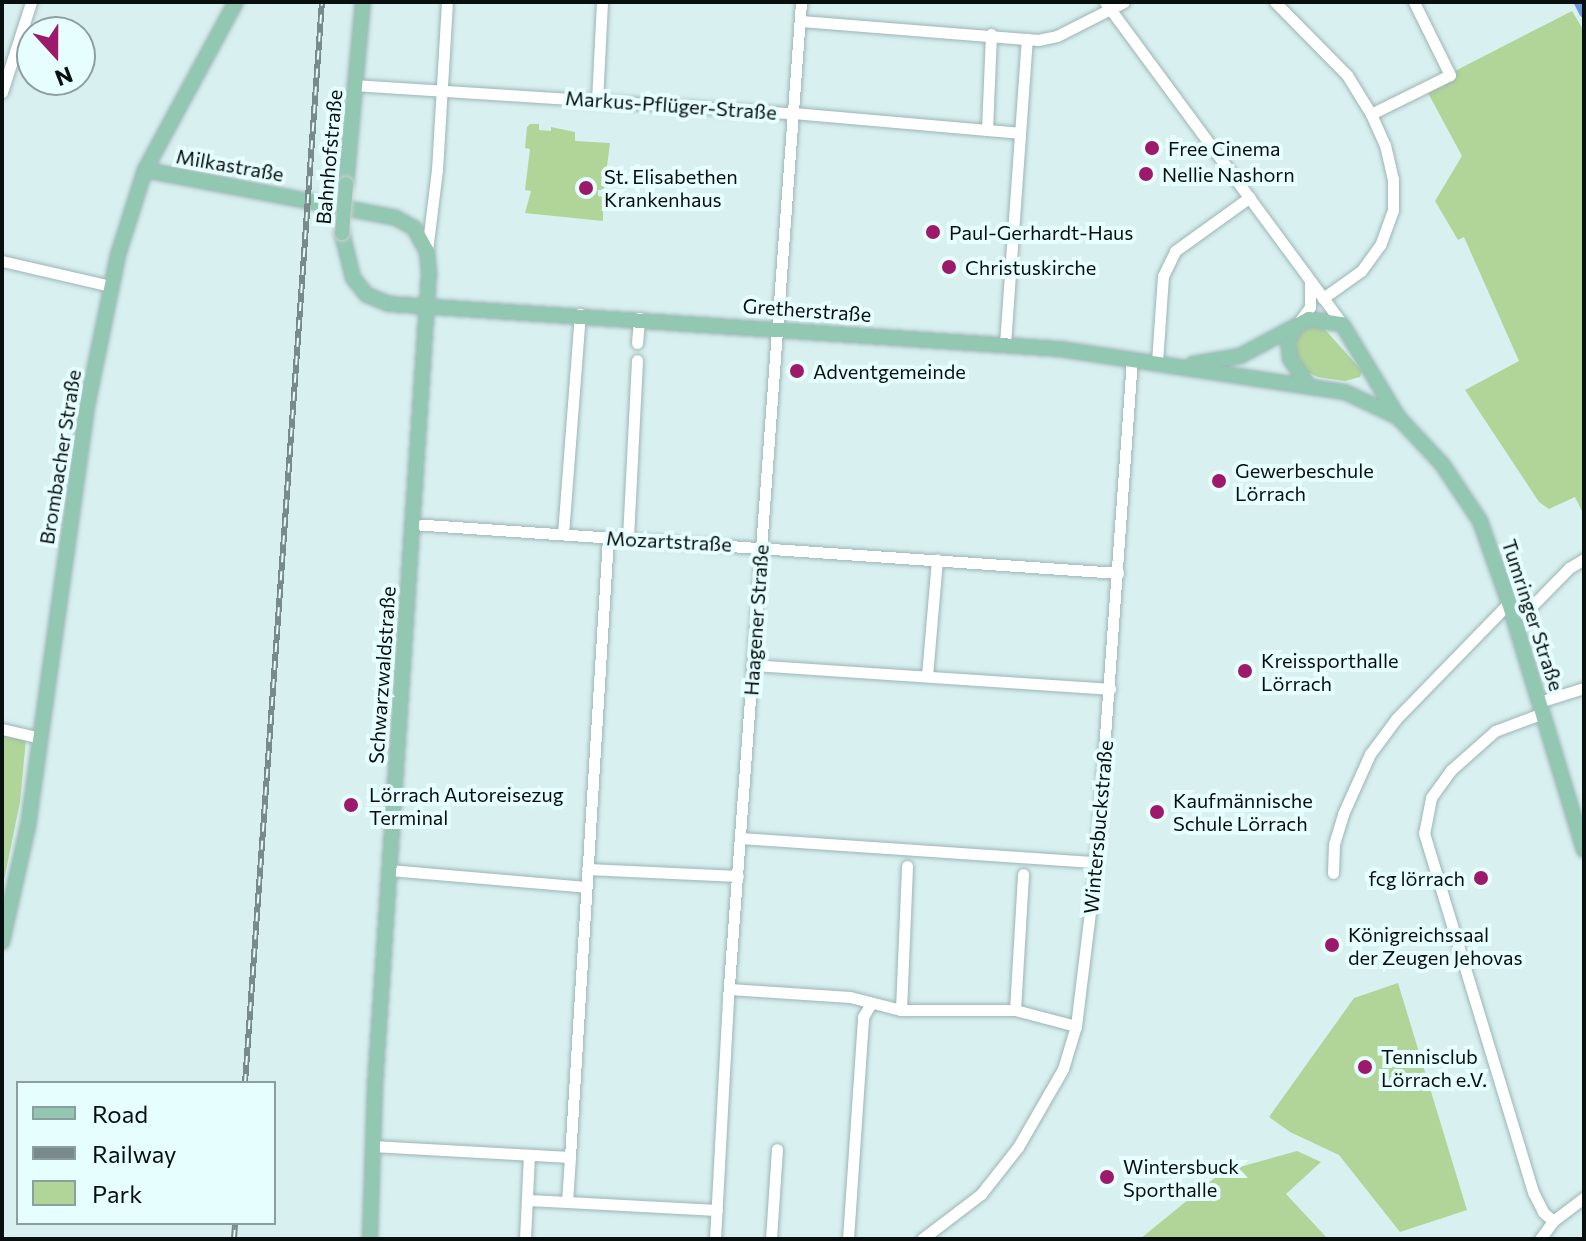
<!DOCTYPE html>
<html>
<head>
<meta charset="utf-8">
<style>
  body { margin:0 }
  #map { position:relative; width:1586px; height:1241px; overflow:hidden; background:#d8f1f0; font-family:Commissioner,sans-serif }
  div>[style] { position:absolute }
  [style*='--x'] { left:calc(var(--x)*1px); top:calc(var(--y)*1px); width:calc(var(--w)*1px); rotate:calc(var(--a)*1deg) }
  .green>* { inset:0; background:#b1d599 }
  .canal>* { height:11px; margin:-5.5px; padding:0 5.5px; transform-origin:5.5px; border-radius:5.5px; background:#6b9de1 }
  .roads { filter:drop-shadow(0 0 2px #9db5b4) drop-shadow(0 0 2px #9db5b4) }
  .minor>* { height:11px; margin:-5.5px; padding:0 5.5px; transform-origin:5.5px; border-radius:5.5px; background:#fff }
  .major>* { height:14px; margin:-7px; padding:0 7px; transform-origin:7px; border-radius:7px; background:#92c8b2 }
  .rail>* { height:6px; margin-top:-3px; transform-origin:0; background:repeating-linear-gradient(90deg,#e6fefe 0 9px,#798a8a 0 18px); box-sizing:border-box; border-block:2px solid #798a8a }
  .bridges { filter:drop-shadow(0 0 2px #cdcfcf) drop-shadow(0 0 2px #cdcfcf) }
  .major-bridge>* { height:14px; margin:-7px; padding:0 7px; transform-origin:7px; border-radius:7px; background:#92c8b2 }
  .dots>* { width:22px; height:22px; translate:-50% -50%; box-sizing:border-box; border:4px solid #e6fefe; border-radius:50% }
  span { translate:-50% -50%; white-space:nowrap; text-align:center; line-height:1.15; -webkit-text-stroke:8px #e6fefe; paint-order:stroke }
  .street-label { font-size:20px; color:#070f0f }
  .poi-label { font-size:20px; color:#070f0f }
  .left { translate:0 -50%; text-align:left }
  .right { translate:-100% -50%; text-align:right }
  .frame { position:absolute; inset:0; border:4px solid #070f0f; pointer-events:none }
  .legend { position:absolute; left:16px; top:1081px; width:260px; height:144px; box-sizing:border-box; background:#e6fefe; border:2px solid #8d9e9e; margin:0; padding:10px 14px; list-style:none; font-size:24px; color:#070f0f }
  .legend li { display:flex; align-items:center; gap:16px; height:40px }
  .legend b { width:40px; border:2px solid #8d9e9e }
  .north { position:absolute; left:16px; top:16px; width:80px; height:80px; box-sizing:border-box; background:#e6fefe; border:2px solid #8d9e9e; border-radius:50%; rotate:159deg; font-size:22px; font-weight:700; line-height:32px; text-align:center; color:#070f0f }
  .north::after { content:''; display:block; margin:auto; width:28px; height:36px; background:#9c196c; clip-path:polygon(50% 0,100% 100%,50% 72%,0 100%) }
</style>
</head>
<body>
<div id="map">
  <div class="green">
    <div style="clip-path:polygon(1572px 11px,1584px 31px,1584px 515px,1575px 497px,1549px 509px,1539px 502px,1465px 390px,1519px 361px,1464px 237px,1458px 240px,1435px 201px,1462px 156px,1428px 93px,1456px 78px,1453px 72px)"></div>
    <div style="clip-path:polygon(530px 124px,539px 124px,539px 130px,551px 131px,551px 127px,575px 132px,575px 141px,610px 143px,604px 190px,598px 190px,598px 196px,603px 197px,603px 221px,525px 213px,531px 191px,525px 190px,530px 149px,525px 148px,527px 127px)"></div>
    <div style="clip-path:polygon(1321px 325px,1362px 371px,1360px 377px,1345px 381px,1318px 377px,1303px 370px,1294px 353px,1293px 341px,1301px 327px)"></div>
    <div style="clip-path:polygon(2px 734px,26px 739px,20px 802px,2px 890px)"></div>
    <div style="clip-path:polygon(1398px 983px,1467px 1210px,1400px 1232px,1339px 1155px,1290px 1132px,1269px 1117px,1354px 998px)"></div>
    <div style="clip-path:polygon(1297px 1151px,1321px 1162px,1286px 1194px,1328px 1239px,1140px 1239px,1222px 1172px)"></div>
  </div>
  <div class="canal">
    <div style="--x:1579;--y:2;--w:11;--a:63"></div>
  </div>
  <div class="roads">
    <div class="minor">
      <div style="--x:1105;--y:2;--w:400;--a:53.6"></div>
      <div style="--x:1275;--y:2;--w:103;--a:45.4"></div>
      <div style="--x:1347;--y:75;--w:46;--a:58.4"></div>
      <div style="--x:1371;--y:114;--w:34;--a:66"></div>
      <div style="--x:1385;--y:145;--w:35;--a:77"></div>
      <div style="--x:1393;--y:179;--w:31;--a:90"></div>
      <div style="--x:1393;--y:210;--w:37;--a:110"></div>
      <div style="--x:1380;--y:245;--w:32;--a:126"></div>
      <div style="--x:1361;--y:271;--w:47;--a:144.6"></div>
      <div style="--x:801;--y:21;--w:238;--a:4.6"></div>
      <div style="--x:1038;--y:40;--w:19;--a:-12"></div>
      <div style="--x:1057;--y:36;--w:75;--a:-26.9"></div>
      <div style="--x:991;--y:34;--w:96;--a:92.4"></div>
      <div style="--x:987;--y:130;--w:32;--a:5"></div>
      <div style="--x:355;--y:85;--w:439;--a:3.7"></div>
      <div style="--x:793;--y:113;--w:195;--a:5"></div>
      <div style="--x:2;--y:92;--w:95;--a:-72.1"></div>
      <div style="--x:597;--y:101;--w:99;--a:-87.1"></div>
      <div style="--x:1371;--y:114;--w:88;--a:-26.3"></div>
      <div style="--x:1450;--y:75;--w:81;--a:-116.3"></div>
      <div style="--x:427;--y:251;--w:82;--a:-83"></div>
      <div style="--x:437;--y:170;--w:168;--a:-86.6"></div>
      <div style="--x:2;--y:261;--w:111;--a:13"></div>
      <div style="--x:1299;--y:322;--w:19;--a:-54"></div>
      <div style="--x:1310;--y:307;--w:24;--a:-90"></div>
      <div style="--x:637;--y:343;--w:25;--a:-85"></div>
      <div style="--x:1005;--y:344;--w:306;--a:-85.9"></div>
      <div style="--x:1157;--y:362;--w:86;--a:-86"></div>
      <div style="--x:1163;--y:276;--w:28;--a:-64"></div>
      <div style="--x:1175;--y:251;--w:92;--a:-35.8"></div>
      <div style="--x:412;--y:524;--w:708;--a:3.97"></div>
      <div style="--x:563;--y:534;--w:221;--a:-85.6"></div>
      <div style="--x:628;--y:538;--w:178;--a:-87.1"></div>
      <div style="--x:1513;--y:616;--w:20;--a:-27"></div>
      <div style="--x:1531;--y:607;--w:54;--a:-45.7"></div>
      <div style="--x:1569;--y:568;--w:17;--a:-31"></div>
      <div style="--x:752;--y:665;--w:359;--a:3.8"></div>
      <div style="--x:927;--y:676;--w:117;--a:-85.1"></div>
      <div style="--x:1539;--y:702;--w:47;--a:-17.3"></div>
      <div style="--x:1543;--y:713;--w:51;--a:159.4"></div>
      <div style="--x:1495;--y:731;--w:59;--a:138.4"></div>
      <div style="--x:1451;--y:770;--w:34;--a:126"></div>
      <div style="--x:1431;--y:798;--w:36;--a:101"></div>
      <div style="--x:1424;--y:833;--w:375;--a:73.1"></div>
      <div style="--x:1533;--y:1192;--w:22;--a:63"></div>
      <div style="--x:1543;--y:1212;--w:13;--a:42"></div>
      <div style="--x:2;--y:729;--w:39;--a:13"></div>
      <div style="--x:740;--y:838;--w:357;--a:3.9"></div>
      <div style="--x:587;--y:869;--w:151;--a:2.7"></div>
      <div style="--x:389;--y:870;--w:198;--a:4.9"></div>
      <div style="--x:1333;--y:873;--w:29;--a:-88"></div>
      <div style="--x:1334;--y:844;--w:31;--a:-73"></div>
      <div style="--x:1343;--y:814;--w:66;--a:-65.8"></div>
      <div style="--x:1370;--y:754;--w:44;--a:-53.4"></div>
      <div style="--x:1396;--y:719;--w:162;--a:-45.8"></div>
      <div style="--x:729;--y:989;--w:121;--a:3.8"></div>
      <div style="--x:850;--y:997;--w:53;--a:14.3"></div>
      <div style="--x:901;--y:1010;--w:114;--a:0"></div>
      <div style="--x:1015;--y:1010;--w:63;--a:14.7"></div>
      <div style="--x:901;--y:1010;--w:144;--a:-87.6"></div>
      <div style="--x:1015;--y:1010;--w:136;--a:-86.6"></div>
      <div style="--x:372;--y:1146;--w:198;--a:3.2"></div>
      <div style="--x:570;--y:1157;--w:45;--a:93.8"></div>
      <div style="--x:567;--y:1202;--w:39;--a:-177"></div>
      <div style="--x:570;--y:1157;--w:620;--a:-86.49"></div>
      <div style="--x:567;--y:1202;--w:150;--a:3.1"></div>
      <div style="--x:525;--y:1239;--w:84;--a:-87.3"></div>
      <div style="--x:715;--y:1239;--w:240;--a:-86.9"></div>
      <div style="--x:728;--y:999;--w:1000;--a:-85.81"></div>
      <div style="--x:771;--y:1239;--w:90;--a:-86.2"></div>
      <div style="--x:848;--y:1239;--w:223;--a:-86.1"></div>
      <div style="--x:863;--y:1017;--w:14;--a:-60"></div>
      <div style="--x:922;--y:1239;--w:74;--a:-37.3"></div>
      <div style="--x:981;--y:1194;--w:60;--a:-51.8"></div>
      <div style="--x:1018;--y:1147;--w:90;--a:-60"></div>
      <div style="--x:1063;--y:1069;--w:45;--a:-73.2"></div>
      <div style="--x:1076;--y:1026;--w:165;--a:-83"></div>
      <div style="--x:1096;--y:862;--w:504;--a:-85.91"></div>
      <div style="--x:1540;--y:1239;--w:22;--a:-54"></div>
      <div style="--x:1553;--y:1221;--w:39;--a:-37"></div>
    </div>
    <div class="major">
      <div style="--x:145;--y:170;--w:256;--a:10.8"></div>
      <div style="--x:396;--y:218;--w:21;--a:29"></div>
      <div style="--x:414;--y:228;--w:26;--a:61"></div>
      <div style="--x:427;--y:251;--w:22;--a:85"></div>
      <div style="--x:429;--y:273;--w:815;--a:93.8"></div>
      <div style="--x:375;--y:1086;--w:153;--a:91.9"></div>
      <div style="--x:346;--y:184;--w:183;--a:-84.7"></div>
      <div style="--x:342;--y:233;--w:46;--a:76.3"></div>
      <div style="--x:353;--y:278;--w:22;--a:51"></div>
      <div style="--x:367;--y:295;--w:24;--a:22"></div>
      <div style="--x:389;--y:304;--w:673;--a:3.84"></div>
      <div style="--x:1060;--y:349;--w:288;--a:8.6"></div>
      <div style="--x:1345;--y:392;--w:59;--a:25.3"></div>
      <div style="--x:1296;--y:327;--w:15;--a:122"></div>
      <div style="--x:1288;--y:340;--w:19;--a:84"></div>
      <div style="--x:1290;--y:359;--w:33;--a:55"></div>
      <div style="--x:1193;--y:364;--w:48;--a:-9.7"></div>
      <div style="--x:1240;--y:356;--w:78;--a:-28.2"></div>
      <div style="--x:1309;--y:319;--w:33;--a:9"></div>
      <div style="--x:1342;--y:324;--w:109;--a:58.9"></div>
      <div style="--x:1398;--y:417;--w:64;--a:46.9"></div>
      <div style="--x:1442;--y:464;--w:69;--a:56.3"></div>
      <div style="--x:1480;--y:521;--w:87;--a:70.5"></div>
      <div style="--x:1509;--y:603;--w:258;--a:73.1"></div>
      <div style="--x:2;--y:942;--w:119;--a:-77.4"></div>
      <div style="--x:28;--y:826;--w:419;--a:-82"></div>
      <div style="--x:86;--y:411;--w:159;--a:-78.4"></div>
      <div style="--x:118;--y:255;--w:89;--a:-72.4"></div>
      <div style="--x:145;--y:170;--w:191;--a:-61.6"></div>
    </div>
  </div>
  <div class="rail">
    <div style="--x:245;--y:1083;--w:1084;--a:-85.93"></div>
    <div style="--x:234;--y:1239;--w:16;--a:-86"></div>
  </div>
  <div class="bridges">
    <div class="major-bridge">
      <div style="--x:342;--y:233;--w:49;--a:-85.3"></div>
    </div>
  </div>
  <div class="dots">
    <div style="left:1152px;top:148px;background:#9c196c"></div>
    <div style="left:1146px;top:174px;background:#9c196c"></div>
    <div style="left:586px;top:188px;background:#9c196c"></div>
    <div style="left:933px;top:232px;background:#9c196c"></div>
    <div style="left:949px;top:267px;background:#9c196c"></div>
    <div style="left:797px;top:371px;background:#9c196c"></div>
    <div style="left:1219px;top:481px;background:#9c196c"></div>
    <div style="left:1245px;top:671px;background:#9c196c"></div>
    <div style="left:351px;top:805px;background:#9c196c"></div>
    <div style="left:1157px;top:812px;background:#9c196c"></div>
    <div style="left:1481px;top:878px;background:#9c196c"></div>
    <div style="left:1332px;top:945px;background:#9c196c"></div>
    <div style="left:1365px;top:1067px;background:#9c196c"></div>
    <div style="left:1107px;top:1177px;background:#9c196c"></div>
  </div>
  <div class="street-label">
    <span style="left:671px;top:105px;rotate:4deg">Markus-Pflüger-Straße</span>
    <span style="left:329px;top:157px;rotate:-85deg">Bahnhofstraße</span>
    <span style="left:230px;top:165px;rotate:10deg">Milkastraße</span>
    <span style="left:807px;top:310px;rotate:4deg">Gretherstraße</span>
    <span style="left:60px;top:457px;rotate:-81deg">Brombacher Straße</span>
    <span style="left:669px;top:541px;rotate:3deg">Mozartstraße</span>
    <span style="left:1533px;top:615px;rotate:72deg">Tumringer Straße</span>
    <span style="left:756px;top:620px;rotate:-86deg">Haagener Straße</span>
    <span style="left:382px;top:675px;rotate:-86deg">Schwarzwaldstraße</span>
    <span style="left:1098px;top:827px;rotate:-85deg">Wintersbuckstraße</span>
  </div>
  <div class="poi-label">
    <span class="left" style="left:1168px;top:148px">Free Cinema</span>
    <span class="left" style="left:1162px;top:174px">Nellie Nashorn</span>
    <span class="left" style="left:604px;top:188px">St. Elisabethen<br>Krankenhaus</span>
    <span class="left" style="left:949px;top:232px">Paul-Gerhardt-Haus</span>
    <span class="left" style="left:965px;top:267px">Christuskirche</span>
    <span class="left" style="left:813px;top:371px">Adventgemeinde</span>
    <span class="left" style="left:1235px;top:482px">Gewerbeschule<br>Lörrach</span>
    <span class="left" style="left:1261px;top:672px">Kreissporthalle<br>Lörrach</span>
    <span class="left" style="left:369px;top:806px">Lörrach Autoreisezug<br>Terminal</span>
    <span class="left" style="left:1173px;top:812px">Kaufmännische<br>Schule Lörrach</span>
    <span class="right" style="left:1465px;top:878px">fcg lörrach</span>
    <span class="left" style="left:1348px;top:946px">Königreichssaal<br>der Zeugen Jehovas</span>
    <span class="left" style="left:1381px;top:1068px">Tennisclub<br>Lörrach e.V.</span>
    <span class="left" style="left:1123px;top:1178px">Wintersbuck<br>Sporthalle</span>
  </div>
  <div class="frame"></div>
  <ul class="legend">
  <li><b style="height:10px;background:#92c8b2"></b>Road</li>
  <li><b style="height:10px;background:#798a8a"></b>Railway</li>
  <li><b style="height:22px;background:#b1d599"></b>Park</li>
  </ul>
  <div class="north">N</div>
</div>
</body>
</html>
